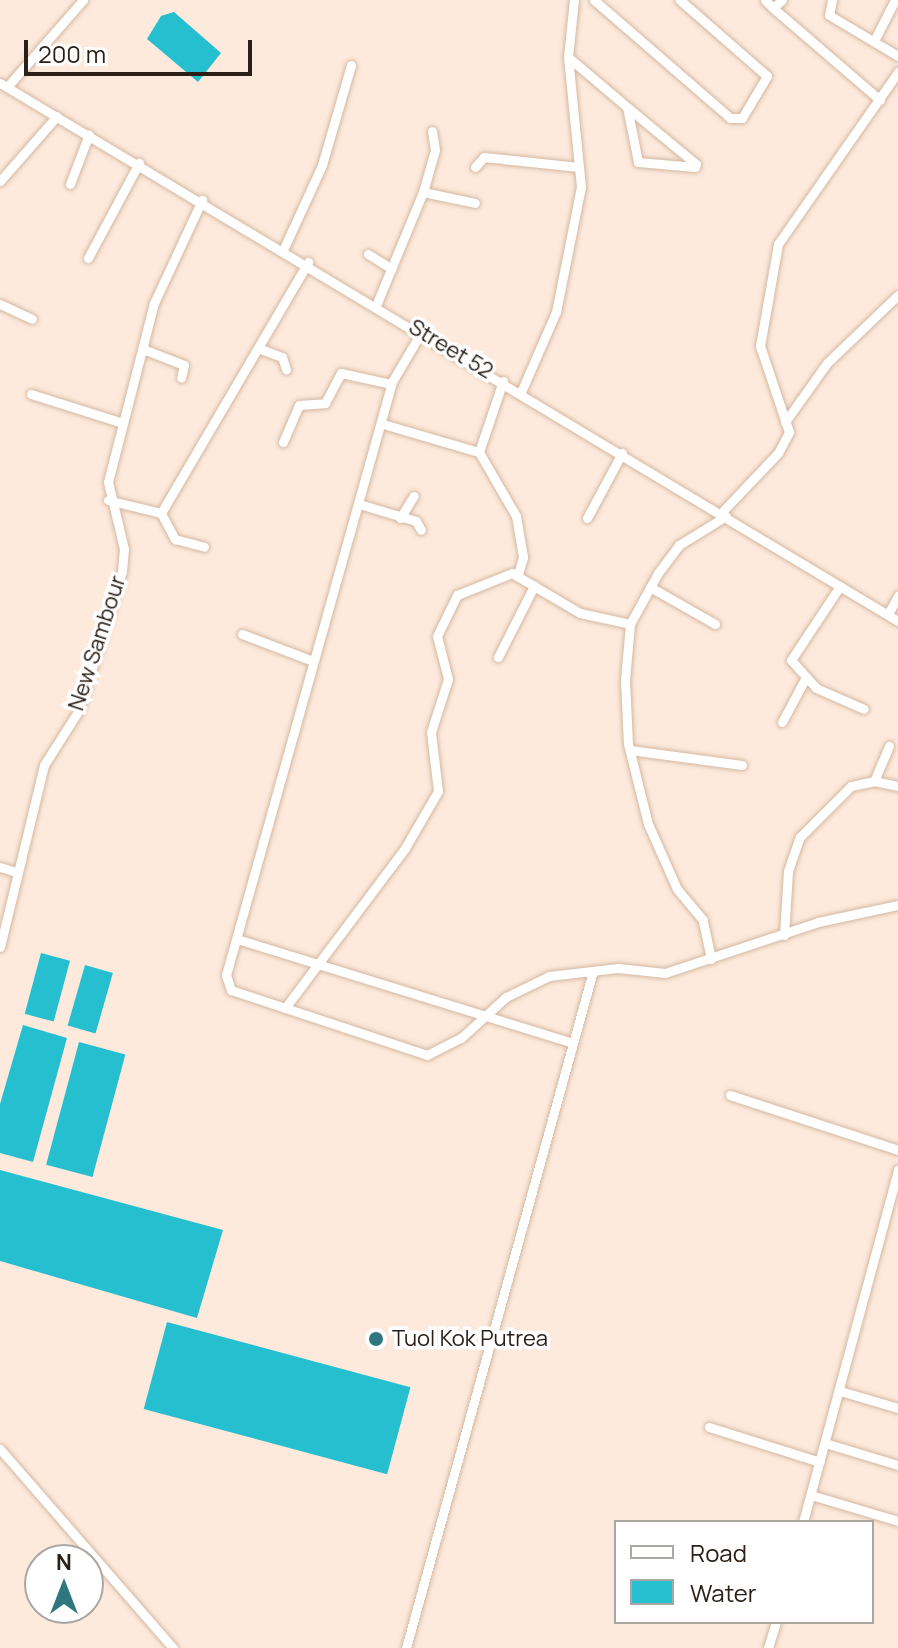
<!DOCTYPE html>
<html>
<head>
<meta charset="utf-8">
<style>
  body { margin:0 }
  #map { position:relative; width:898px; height:1648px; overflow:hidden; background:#fdeadc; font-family:Manrope,sans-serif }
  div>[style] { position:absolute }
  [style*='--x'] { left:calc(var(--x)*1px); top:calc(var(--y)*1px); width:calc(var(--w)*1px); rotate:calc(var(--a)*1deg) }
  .water>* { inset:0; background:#25bfcf; transform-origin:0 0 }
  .roads { filter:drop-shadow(0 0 2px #d5b8a1) drop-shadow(0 0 2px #d5b8a1) }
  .minor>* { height:9px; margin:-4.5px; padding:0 4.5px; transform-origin:4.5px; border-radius:4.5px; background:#fff }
  .dots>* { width:22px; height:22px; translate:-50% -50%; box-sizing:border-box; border:4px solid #fff; border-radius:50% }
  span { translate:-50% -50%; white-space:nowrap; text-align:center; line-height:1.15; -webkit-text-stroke:7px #fff; paint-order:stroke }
  .street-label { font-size:22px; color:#2b2017 }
  .poi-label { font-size:22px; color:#2b2017 }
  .left { translate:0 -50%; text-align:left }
  .legend { position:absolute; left:614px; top:1520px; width:260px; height:104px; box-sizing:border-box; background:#fff; border:2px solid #aaa6a2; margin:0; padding:10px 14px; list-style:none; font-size:24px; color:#2b2017 }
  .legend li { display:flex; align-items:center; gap:16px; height:40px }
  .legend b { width:40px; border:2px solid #aaa6a2 }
  .north { position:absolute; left:24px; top:1544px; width:80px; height:80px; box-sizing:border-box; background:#fff; border:2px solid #aaa6a2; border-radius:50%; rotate:0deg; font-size:22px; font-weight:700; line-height:32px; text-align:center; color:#2b2017 }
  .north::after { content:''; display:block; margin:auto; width:28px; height:36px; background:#2f777f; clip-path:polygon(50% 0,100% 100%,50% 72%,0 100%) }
  .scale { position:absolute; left:24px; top:40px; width:228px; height:36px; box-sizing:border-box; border:4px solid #2b2017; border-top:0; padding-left:10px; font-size:24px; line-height:28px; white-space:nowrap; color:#2b2017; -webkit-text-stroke:6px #fff; paint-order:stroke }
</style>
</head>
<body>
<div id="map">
  <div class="water">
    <div style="clip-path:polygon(174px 12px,221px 53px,198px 82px,147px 39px,161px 16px)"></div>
    <div style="left:41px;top:953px;width:30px;height:63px;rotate:15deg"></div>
    <div style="left:85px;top:965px;width:29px;height:63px;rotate:16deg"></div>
    <div style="clip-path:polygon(23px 1025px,67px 1038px,33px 1162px,0 1153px,0 1104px)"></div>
    <div style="left:79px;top:1042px;width:48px;height:127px;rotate:15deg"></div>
    <div style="clip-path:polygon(0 1170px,223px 1230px,197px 1318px,0 1261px)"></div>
    <div style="left:167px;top:1322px;width:252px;height:90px;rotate:15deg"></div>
  </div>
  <div class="roads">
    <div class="minor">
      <div style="--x:594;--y:0;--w:180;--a:40.9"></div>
      <div style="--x:730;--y:118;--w:12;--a:0"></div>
      <div style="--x:742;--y:118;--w:49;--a:-59.2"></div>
      <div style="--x:767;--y:76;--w:116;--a:-138.9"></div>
      <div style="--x:765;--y:0;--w:11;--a:45"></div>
      <div style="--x:773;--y:8;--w:12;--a:-42"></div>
      <div style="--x:832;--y:0;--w:15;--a:101"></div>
      <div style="--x:829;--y:15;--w:80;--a:30.7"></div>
      <div style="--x:773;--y:8;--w:141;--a:40.7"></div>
      <div style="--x:874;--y:41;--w:46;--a:-62.9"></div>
      <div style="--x:568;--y:57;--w:77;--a:40.3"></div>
      <div style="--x:627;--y:107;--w:89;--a:39.6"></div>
      <div style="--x:696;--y:164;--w:3;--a:108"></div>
      <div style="--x:695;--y:167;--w:57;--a:-175"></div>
      <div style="--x:638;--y:162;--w:56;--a:-101.3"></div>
      <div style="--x:0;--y:83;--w:1047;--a:30.93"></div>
      <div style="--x:7;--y:87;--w:116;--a:-48.9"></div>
      <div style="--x:475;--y:167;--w:13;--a:-48"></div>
      <div style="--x:484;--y:157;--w:95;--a:6.1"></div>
      <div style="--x:0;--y:181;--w:86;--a:-48.8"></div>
      <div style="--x:70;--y:184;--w:53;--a:-69.2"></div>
      <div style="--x:423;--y:192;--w:53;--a:11.9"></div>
      <div style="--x:284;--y:248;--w:91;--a:-65.4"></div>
      <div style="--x:322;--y:165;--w:104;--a:-73.8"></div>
      <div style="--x:368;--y:254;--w:28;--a:32"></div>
      <div style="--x:88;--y:258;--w:108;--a:-61.8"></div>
      <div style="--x:377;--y:303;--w:120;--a:-67.5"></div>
      <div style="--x:423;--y:192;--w:44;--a:-74.1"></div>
      <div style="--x:435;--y:150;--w:19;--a:-99"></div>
      <div style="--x:0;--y:304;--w:35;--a:25"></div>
      <div style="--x:422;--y:331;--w:59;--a:120.5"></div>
      <div style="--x:392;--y:382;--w:616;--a:105.64"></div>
      <div style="--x:226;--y:975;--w:16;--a:72"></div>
      <div style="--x:231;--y:990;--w:206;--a:18.3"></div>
      <div style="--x:427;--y:1055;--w:38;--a:-27"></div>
      <div style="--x:461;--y:1038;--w:61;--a:-42.3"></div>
      <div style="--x:506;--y:997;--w:48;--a:-26"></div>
      <div style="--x:549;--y:976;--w:69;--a:-6.6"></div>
      <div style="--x:618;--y:968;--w:47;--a:6.1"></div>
      <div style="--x:665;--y:973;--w:161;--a:-18.4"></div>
      <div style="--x:818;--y:922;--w:82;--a:-12"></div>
      <div style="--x:258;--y:348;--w:26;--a:21"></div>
      <div style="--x:282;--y:357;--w:13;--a:72"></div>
      <div style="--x:143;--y:349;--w:44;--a:21.3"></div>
      <div style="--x:184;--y:365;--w:13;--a:103"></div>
      <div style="--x:503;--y:381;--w:75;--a:108.7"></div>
      <div style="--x:479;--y:452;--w:74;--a:60"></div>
      <div style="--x:516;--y:516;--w:42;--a:80.3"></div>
      <div style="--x:523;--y:557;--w:19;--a:106"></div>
      <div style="--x:521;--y:392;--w:87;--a:-66.4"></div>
      <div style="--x:556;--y:312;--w:127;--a:-78.7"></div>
      <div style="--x:581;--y:187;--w:131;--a:-95.7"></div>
      <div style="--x:568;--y:57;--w:57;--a:-84"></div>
      <div style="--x:31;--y:394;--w:96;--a:17.5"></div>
      <div style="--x:785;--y:422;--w:72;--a:-54.6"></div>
      <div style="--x:827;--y:363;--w:98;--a:-43.8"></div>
      <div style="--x:383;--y:424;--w:100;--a:16.3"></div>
      <div style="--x:283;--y:442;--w:40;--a:-66.6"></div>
      <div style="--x:299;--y:405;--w:26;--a:-4"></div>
      <div style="--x:325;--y:403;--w:34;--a:-62"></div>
      <div style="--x:341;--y:373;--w:51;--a:12.4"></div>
      <div style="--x:108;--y:500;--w:55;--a:13.8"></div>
      <div style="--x:161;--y:513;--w:291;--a:-59.6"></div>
      <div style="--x:359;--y:504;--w:59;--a:16.6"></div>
      <div style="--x:416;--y:521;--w:10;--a:61"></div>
      <div style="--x:161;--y:513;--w:30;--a:62"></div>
      <div style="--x:175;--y:539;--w:30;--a:15"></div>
      <div style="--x:721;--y:513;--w:83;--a:-46.5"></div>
      <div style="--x:778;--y:453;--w:24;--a:-62"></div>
      <div style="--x:789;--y:432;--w:91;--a:-108.6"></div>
      <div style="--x:760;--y:346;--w:104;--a:-80"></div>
      <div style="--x:778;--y:244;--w:210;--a:-55.1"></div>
      <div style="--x:400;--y:518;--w:26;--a:-58"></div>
      <div style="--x:587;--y:518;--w:74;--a:-61.7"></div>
      <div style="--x:840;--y:586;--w:89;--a:123.5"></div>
      <div style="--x:791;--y:660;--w:38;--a:48"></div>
      <div style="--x:816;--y:688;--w:52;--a:23.6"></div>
      <div style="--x:650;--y:587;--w:75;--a:29.6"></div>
      <div style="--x:888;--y:614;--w:21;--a:-61"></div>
      <div style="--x:242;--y:634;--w:76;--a:20.8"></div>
      <div style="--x:498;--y:657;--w:80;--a:-63.1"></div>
      <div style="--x:782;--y:722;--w:51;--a:-61.9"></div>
      <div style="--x:889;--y:746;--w:38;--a:113"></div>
      <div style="--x:874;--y:781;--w:25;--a:12"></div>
      <div style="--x:630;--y:750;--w:113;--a:7.6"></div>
      <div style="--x:0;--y:867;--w:17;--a:17"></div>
      <div style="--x:784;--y:935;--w:64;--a:-86.4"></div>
      <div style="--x:788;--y:871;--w:36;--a:-71"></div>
      <div style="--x:800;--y:837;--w:72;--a:-45"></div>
      <div style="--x:851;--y:786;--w:24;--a:-12"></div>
      <div style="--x:237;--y:939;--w:351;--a:17.2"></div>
      <div style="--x:0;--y:947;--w:187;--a:-76.4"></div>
      <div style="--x:44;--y:765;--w:65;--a:-57.5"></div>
      <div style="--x:79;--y:710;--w:145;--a:-72.8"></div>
      <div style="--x:122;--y:571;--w:22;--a:-85"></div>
      <div style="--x:124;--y:549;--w:69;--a:-103.4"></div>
      <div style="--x:108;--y:482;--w:185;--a:-75.6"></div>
      <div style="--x:154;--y:303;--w:114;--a:-65"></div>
      <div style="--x:711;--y:959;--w:40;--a:-102"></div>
      <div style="--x:703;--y:920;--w:40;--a:-130"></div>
      <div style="--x:677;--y:889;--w:71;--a:-114"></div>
      <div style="--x:648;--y:824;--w:82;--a:-104"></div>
      <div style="--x:628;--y:744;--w:64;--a:-92.7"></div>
      <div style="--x:625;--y:680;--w:56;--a:-84.9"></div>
      <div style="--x:630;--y:624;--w:58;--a:-61.2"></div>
      <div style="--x:658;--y:573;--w:35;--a:-53"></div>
      <div style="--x:679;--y:545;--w:55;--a:-31.7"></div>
      <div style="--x:285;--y:1008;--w:200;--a:-53.1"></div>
      <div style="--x:405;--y:848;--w:66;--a:-59.9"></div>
      <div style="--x:438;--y:791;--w:59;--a:-96.8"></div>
      <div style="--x:431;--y:732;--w:56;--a:-72.2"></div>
      <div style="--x:448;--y:679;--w:44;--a:-104.3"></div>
      <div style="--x:437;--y:636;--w:46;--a:-64"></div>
      <div style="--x:457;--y:595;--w:59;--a:-21.8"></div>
      <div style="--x:512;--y:573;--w:79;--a:30.5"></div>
      <div style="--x:580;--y:613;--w:51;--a:12.4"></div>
      <div style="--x:730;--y:1095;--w:177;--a:18.1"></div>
      <div style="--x:840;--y:1391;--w:60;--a:16.3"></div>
      <div style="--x:709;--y:1427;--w:116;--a:17.5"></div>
      <div style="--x:825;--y:1443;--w:76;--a:16.8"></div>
      <div style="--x:0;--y:1449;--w:264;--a:49"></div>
      <div style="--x:811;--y:1495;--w:91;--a:16.6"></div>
      <div style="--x:803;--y:1522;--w:365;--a:-74.9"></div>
      <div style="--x:406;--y:1648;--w:702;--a:-74.56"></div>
      <div style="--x:768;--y:1648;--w:27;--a:-73"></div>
    </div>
  </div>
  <div class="dots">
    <div style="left:376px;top:1339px;background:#2f777f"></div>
  </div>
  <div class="street-label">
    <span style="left:451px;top:349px;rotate:31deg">Street 52</span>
    <span style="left:97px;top:643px;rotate:-72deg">New Sambour</span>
  </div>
  <div class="poi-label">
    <span class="left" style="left:392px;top:1339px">Tuol Kok Putrea</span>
  </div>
  <ul class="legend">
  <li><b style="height:10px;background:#fff"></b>Road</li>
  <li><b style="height:22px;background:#25bfcf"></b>Water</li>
  </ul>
  <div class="north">N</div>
  <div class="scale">200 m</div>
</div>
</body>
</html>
